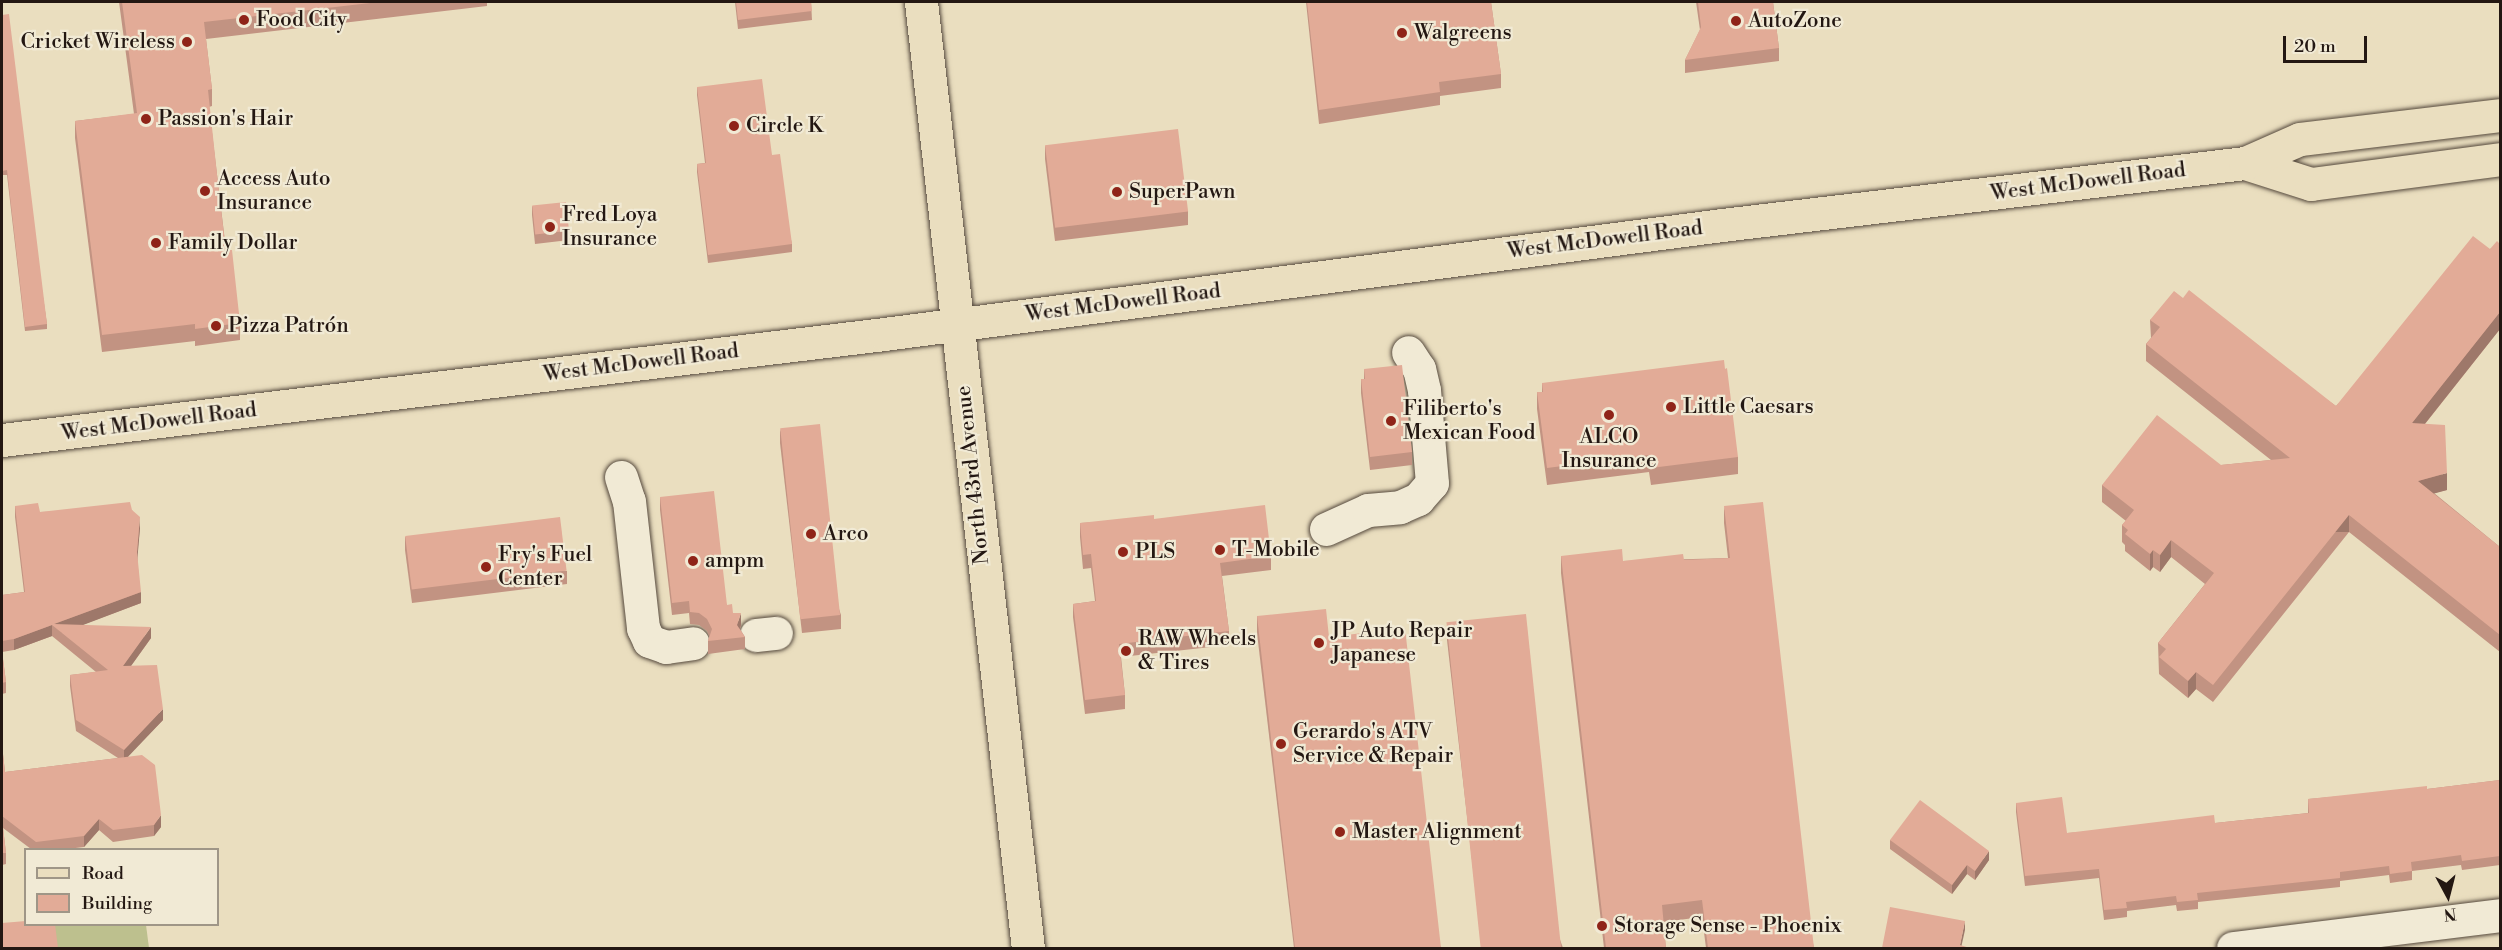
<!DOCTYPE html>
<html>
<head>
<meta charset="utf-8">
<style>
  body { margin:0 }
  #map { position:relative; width:2502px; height:950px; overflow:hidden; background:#eadebf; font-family:"Libre Bodoni",serif }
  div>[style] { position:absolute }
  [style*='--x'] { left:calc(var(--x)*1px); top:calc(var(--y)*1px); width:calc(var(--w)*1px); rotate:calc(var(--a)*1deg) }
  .green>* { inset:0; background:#bdc08e }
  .roads { filter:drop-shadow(0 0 2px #55493d) drop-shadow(0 0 2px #55493d) }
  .minor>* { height:33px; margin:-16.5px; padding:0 16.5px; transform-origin:16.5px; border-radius:16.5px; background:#f1ead5 }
  .major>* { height:33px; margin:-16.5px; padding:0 16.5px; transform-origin:16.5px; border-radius:16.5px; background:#eadebf }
  .wall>* { inset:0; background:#c29382 }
  .shaded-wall>* { inset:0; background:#9e786a; transform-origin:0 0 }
  .building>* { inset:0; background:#e2ab97; transform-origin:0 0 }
  .dots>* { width:16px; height:16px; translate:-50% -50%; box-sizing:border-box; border:3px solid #f1ead5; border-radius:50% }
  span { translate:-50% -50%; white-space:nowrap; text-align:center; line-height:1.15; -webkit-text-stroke:4.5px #f1ead5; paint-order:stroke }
  .poi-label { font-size:21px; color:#231712 }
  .left { translate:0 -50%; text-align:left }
  .right { translate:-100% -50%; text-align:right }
  .street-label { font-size:21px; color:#231712 }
  .frame { position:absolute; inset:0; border:3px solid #231712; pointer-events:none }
  .legend { position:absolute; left:24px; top:848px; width:195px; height:78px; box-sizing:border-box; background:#f1ead5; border:2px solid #9f9687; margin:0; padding:8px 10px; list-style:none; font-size:18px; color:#231712 }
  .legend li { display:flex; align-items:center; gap:12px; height:30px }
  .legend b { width:30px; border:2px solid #9f9687 }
  .north { position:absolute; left:2418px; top:866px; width:60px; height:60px; -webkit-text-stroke:4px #f1ead5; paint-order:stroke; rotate:173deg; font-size:16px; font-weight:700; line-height:24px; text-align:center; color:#231712 }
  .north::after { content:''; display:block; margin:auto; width:21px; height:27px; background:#231712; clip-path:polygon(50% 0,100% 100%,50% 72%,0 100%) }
  .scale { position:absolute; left:2283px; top:36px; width:84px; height:27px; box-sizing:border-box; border:3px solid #231712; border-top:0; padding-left:8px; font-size:18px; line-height:21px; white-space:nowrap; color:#231712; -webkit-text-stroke:4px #f1ead5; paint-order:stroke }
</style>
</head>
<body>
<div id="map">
  <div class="green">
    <div style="clip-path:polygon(70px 924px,146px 925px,149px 948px,56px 948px,54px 926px)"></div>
  </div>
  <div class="roads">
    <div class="minor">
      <div style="--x:621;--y:477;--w:25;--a:72"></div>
      <div style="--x:629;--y:501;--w:128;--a:83.7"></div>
      <div style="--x:643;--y:628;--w:14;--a:65"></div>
      <div style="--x:649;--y:641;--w:18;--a:19"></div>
      <div style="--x:666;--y:647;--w:27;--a:-8"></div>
      <div style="--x:1326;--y:529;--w:46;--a:-24.3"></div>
      <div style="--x:1368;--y:510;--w:32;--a:-5"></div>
      <div style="--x:1400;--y:507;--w:20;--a:-24"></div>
      <div style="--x:1418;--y:499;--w:21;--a:-49"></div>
      <div style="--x:1432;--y:483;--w:93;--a:-94.9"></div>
      <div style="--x:1424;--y:390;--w:22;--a:-103"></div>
      <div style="--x:1419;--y:369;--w:20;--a:-123"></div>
      <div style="--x:756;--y:635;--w:20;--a:-6"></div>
      <div style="--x:2233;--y:948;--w:269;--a:-7"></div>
    </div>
    <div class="major">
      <div style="--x:921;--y:2;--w:952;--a:83.55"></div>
      <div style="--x:2245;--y:163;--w:69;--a:17.7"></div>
      <div style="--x:2311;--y:184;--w:191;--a:-7.5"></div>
      <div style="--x:2;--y:440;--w:888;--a:-6.85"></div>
      <div style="--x:884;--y:334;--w:845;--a:-7.41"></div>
      <div style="--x:1722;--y:225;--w:527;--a:-6.76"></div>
      <div style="--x:2245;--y:163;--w:60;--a:-23.6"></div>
      <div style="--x:2300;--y:139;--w:201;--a:-6.8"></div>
    </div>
  </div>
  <div class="wall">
    <div style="clip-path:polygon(119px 2px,487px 2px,487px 6px,206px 39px,212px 89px,212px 106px,209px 107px,226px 250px,240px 323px,240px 340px,195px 346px,195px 341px,102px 352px,75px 138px,75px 121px,134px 114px)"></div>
    <div style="clip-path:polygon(735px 2px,811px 2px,812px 20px,738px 29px)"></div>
    <div style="clip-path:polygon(1306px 2px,1491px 2px,1501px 74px,1501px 88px,1440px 96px,1440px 105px,1319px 124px)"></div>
    <div style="clip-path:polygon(1696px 2px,1773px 2px,1779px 48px,1779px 61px,1685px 73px,1685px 60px,1700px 30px)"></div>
    <div style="clip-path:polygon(2px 15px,47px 324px,47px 329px,25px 331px,7px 175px,2px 175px)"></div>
    <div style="clip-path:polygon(697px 87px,772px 155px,792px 244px,792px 252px,708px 263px,697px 172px,697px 164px,705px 163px,697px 95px)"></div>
    <div style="clip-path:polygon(1045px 146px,1188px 211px,1188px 225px,1055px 241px,1045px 159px)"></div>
    <div style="clip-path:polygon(532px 206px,569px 231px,569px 240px,535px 244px,532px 215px)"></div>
    <div style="clip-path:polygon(2500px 244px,2500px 329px,2425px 424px,2447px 490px,2434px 493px,2500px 547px,2500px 652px,2349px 532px,2213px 702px,2196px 689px,2188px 698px,2159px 674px,2158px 643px,2205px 584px,2171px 557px,2160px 572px,2153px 567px,2150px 571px,2125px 551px,2125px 545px,2122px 542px,2122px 525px,2126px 521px,2102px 502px,2102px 485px,2221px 465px,2271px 460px,2146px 361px,2146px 344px,2151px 338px,2150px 320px,2183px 298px,2336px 406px,2490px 249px)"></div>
    <div style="clip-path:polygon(1364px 369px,1412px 452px,1412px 465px,1370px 470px,1361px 393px,1361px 379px,1364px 379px)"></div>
    <div style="clip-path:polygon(1542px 383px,1738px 457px,1738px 474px,1651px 485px,1649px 472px,1547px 485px,1537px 409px,1537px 392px,1542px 392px)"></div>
    <div style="clip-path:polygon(780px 429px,841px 615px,841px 629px,802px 633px,780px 443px)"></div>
    <div style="clip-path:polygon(660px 497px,727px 605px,741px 625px,740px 629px,745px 637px,745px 649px,708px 654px,708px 641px,709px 636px,707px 631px,699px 625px,690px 624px,689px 613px,672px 615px,660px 510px)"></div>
    <div style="clip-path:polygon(15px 506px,40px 512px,132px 510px,140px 528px,137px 557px,141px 603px,82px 625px,151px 638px,131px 666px,163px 720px,128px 756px,161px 827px,154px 836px,113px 842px,99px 830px,84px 847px,67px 849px,31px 849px,3px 828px,6px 853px,6px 864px,2px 865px,2px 745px,5px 772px,118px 758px,76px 731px,70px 686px,70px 675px,96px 672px,52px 636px,14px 650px,2px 652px,6px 682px,6px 693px,2px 694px,2px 595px,24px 592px,15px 517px)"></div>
    <div style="clip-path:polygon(1724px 506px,1814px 948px,1706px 948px,1702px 917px,1663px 922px,1666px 948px,1604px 948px,1561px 573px,1561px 556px,1623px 561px,1728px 558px,1724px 523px)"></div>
    <div style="clip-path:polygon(1154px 519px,1271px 556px,1271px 570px,1222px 576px,1229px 631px,1229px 645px,1121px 657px,1125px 695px,1125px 709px,1085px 714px,1073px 617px,1073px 604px,1095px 601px,1091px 568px,1083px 569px,1080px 537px,1080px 523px)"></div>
    <div style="clip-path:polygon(405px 537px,567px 571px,567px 584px,412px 603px,405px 550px)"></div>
    <div style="clip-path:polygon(1257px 616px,1329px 637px,1441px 948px,1294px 948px,1257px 633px)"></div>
    <div style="clip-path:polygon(1447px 623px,1563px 948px,1482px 948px,1447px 640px)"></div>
    <div style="clip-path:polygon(2500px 780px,2500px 865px,2462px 870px,2461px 865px,2412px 871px,2412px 880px,2390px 883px,2389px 875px,2340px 881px,2340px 887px,2198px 902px,2198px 909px,2177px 911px,2176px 905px,2127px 911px,2127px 917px,2104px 920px,2099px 878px,2025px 886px,2016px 812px,2016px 803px,2067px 833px,2215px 823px,2308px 813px,2308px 799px,2427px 789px)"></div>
    <div style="clip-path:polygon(1890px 840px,1989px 860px,1975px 880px,1967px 874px,1952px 894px,1890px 849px)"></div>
  </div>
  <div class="shaded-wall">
    <div style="clip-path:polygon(2500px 312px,2500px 329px,2412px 440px,2412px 423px)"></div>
    <div style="clip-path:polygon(2447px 473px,2447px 490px,2418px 498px,2418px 481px)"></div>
    <div style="left:2349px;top:515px;width:17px;height:218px;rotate:90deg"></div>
    <div style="clip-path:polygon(140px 517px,140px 528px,137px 563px,137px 552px)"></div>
    <div style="clip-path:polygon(2171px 540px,2171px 557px,2160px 572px,2160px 555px)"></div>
    <div style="clip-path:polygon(2153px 550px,2153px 567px,2150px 571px,2150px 554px)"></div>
    <div style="clip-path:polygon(141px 592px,141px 603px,62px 633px,54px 624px)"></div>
    <div style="clip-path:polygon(741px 613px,741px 625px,737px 637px,737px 625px)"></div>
    <div style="clip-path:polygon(52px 625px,52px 636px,14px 650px,14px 639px)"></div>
    <div style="clip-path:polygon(151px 627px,151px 638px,123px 677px,123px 666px)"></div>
    <div style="clip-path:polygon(2196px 672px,2196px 689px,2188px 698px,2188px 681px)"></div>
    <div style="clip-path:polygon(163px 709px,163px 720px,124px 761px,124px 750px)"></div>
    <div style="clip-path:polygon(161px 815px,161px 827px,154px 836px,154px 825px)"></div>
    <div style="clip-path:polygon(99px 819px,99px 830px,84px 847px,84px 836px)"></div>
    <div style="clip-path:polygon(1989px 851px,1989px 860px,1975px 880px,1975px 871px)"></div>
    <div style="clip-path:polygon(1967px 865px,1967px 874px,1952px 894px,1952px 885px)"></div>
    <div style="clip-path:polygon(1965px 921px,1965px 930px,1961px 948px,1960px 945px)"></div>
  </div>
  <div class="building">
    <div style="clip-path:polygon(122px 2px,379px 2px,204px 22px,212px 89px,208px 90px,219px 193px,226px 250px,232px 250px,240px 323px,195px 329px,195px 324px,102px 335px,75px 121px,137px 113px)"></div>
    <div style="clip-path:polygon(736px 2px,811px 2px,812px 11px,738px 20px)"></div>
    <div style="clip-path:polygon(1307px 2px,1491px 2px,1501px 74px,1439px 82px,1440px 92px,1319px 110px)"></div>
    <div style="clip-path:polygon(1698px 2px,1773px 2px,1779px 48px,1685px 60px,1701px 27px)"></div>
    <div style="clip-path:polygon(9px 14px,47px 324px,25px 327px,7px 170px,2px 171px,2px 15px)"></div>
    <div style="clip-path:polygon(762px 79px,772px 155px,780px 154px,792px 244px,708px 255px,697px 164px,706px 163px,697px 87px)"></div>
    <div style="left:1178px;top:129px;width:83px;height:134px;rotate:83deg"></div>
    <div style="left:566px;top:202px;width:29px;height:34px;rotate:84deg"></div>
    <div style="clip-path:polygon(2473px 236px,2490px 249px,2497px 241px,2500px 244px,2500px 312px,2412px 423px,2445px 425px,2447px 473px,2418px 481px,2500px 547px,2500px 635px,2349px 515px,2213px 685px,2196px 672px,2188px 681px,2159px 657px,2166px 649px,2158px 643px,2214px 573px,2171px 540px,2160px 555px,2153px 550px,2150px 554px,2125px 534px,2128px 530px,2122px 525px,2134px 510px,2102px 485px,2157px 415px,2221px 465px,2290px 458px,2146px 344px,2160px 327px,2150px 320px,2174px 291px,2183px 298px,2189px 290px,2336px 406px)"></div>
    <div style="clip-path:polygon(1724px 360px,1725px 369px,1727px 368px,1738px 457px,1651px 468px,1649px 455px,1547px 468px,1537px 392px,1543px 392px,1542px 383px)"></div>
    <div style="clip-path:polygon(1402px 365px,1412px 452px,1370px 457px,1361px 379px,1365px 379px,1364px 369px)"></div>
    <div style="left:820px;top:424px;width:192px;height:40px;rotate:84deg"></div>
    <div style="clip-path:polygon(714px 491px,727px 605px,732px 604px,733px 613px,741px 613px,737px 625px,745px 637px,708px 641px,712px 629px,707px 619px,699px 613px,690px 612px,689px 601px,672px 603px,660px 497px)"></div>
    <div style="clip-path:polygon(130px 502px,132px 510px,140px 517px,137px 552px,141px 592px,54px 624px,151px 627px,123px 666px,157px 665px,163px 709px,124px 750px,76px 720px,70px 675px,108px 670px,52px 625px,14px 639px,2px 641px,2px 595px,25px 592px,15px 506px,38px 503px,40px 512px)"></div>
    <div style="clip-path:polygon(1763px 502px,1814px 948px,1708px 948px,1702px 900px,1662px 905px,1666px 948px,1606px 948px,1561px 556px,1622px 549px,1623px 561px,1683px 554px,1684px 560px,1730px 558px,1724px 506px)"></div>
    <div style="clip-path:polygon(1265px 505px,1271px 556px,1220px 563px,1229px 631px,1119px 644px,1125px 695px,1085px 700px,1073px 604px,1096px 601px,1091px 554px,1083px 555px,1080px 523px,1154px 515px,1154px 519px)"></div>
    <div style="left:560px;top:517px;width:54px;height:156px;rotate:83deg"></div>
    <div style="clip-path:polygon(1326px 609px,1329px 637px,1405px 628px,1441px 948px,1295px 948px,1257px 616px)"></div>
    <div style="left:1526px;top:614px;width:336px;height:80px;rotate:84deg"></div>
    <div style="clip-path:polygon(2px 650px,6px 682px,2px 683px)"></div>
    <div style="clip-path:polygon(2px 745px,5px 772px,142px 755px,155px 765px,161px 815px,154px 825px,113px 830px,99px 819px,84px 836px,36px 842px,2px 816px)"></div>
    <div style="clip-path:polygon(2500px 780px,2500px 856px,2462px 861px,2461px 855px,2411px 862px,2412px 871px,2390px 874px,2389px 866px,2340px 872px,2340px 878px,2197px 893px,2198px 900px,2177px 902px,2176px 896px,2126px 902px,2127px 908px,2104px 910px,2099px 869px,2025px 876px,2016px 803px,2062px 797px,2067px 833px,2214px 815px,2215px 823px,2309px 813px,2308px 799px,2427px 786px,2427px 789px)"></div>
    <div style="clip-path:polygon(1920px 800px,1989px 851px,1975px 871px,1967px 865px,1952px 885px,1890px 840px)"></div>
    <div style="clip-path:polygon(2px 818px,6px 853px,2px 853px)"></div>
    <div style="clip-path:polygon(1890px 907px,1965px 921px,1960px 945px,1970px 948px,1882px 948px)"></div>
    <div style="clip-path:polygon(26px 921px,26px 924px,55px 924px,58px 948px,2px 948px,2px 923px)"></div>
  </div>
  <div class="dots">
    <div style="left:244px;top:20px;background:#8f2418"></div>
    <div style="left:1736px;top:21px;background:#8f2418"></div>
    <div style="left:1402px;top:33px;background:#8f2418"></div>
    <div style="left:187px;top:42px;background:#8f2418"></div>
    <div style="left:146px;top:119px;background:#8f2418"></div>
    <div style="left:734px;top:126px;background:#8f2418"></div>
    <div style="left:205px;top:191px;background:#8f2418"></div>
    <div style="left:1117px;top:192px;background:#8f2418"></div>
    <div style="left:550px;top:227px;background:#8f2418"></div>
    <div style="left:156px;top:243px;background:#8f2418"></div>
    <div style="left:216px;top:326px;background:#8f2418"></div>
    <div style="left:1671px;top:407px;background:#8f2418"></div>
    <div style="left:1609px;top:415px;background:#8f2418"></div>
    <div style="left:1391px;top:421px;background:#8f2418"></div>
    <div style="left:811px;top:534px;background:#8f2418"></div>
    <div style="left:1220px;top:550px;background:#8f2418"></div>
    <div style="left:1123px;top:552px;background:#8f2418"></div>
    <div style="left:693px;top:561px;background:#8f2418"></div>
    <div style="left:486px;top:567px;background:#8f2418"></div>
    <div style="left:1319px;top:643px;background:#8f2418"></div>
    <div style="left:1126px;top:651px;background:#8f2418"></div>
    <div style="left:1281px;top:744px;background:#8f2418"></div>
    <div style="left:1340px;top:832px;background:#8f2418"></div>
    <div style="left:1602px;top:926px;background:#8f2418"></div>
  </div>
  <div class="poi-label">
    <span class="left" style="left:256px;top:20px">Food City</span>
    <span class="left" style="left:1748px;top:21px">AutoZone</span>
    <span class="left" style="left:1414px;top:33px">Walgreens</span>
    <span class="right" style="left:175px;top:42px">Cricket Wireless</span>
    <span class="left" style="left:158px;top:119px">Passion's Hair</span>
    <span class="left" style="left:746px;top:126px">Circle K</span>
    <span class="left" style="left:217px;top:191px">Access Auto<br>Insurance</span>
    <span class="left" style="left:1129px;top:192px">SuperPawn</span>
    <span class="left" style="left:562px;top:227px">Fred Loya<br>Insurance</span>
    <span class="left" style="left:168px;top:243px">Family Dollar</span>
    <span class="left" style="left:228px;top:326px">Pizza Patrón</span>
    <span class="left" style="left:1683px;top:407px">Little Caesars</span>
    <span class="left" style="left:1403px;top:421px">Filiberto's<br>Mexican Food</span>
    <span style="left:1609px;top:449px">ALCO<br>Insurance</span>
    <span class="left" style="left:823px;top:534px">Arco</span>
    <span class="left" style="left:1232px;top:550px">T-Mobile</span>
    <span class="left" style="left:1135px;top:552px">PLS</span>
    <span class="left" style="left:498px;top:567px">Fry's Fuel<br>Center</span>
    <span class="left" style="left:705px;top:561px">ampm</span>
    <span class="left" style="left:1331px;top:643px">JP Auto Repair<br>Japanese</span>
    <span class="left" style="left:1138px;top:651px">RAW Wheels<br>&amp; Tires</span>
    <span class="left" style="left:1293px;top:744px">Gerardo's ATV<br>Service &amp; Repair</span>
    <span class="left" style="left:1352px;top:832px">Master Alignment</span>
    <span class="left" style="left:1614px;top:926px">Storage Sense - Phoenix</span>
  </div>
  <div class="street-label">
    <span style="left:2088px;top:182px;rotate:-7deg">West McDowell Road</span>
    <span style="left:1605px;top:240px;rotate:-7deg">West McDowell Road</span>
    <span style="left:1123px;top:303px;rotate:-7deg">West McDowell Road</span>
    <span style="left:641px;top:363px;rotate:-7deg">West McDowell Road</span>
    <span style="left:159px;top:422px;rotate:-7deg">West McDowell Road</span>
    <span style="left:973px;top:475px;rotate:-96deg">North 43rd Avenue</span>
  </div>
  <div class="frame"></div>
  <ul class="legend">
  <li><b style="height:8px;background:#eadebf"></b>Road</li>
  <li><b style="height:16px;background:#e2ab97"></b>Building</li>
  </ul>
  <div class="north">N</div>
  <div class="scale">20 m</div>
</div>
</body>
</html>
